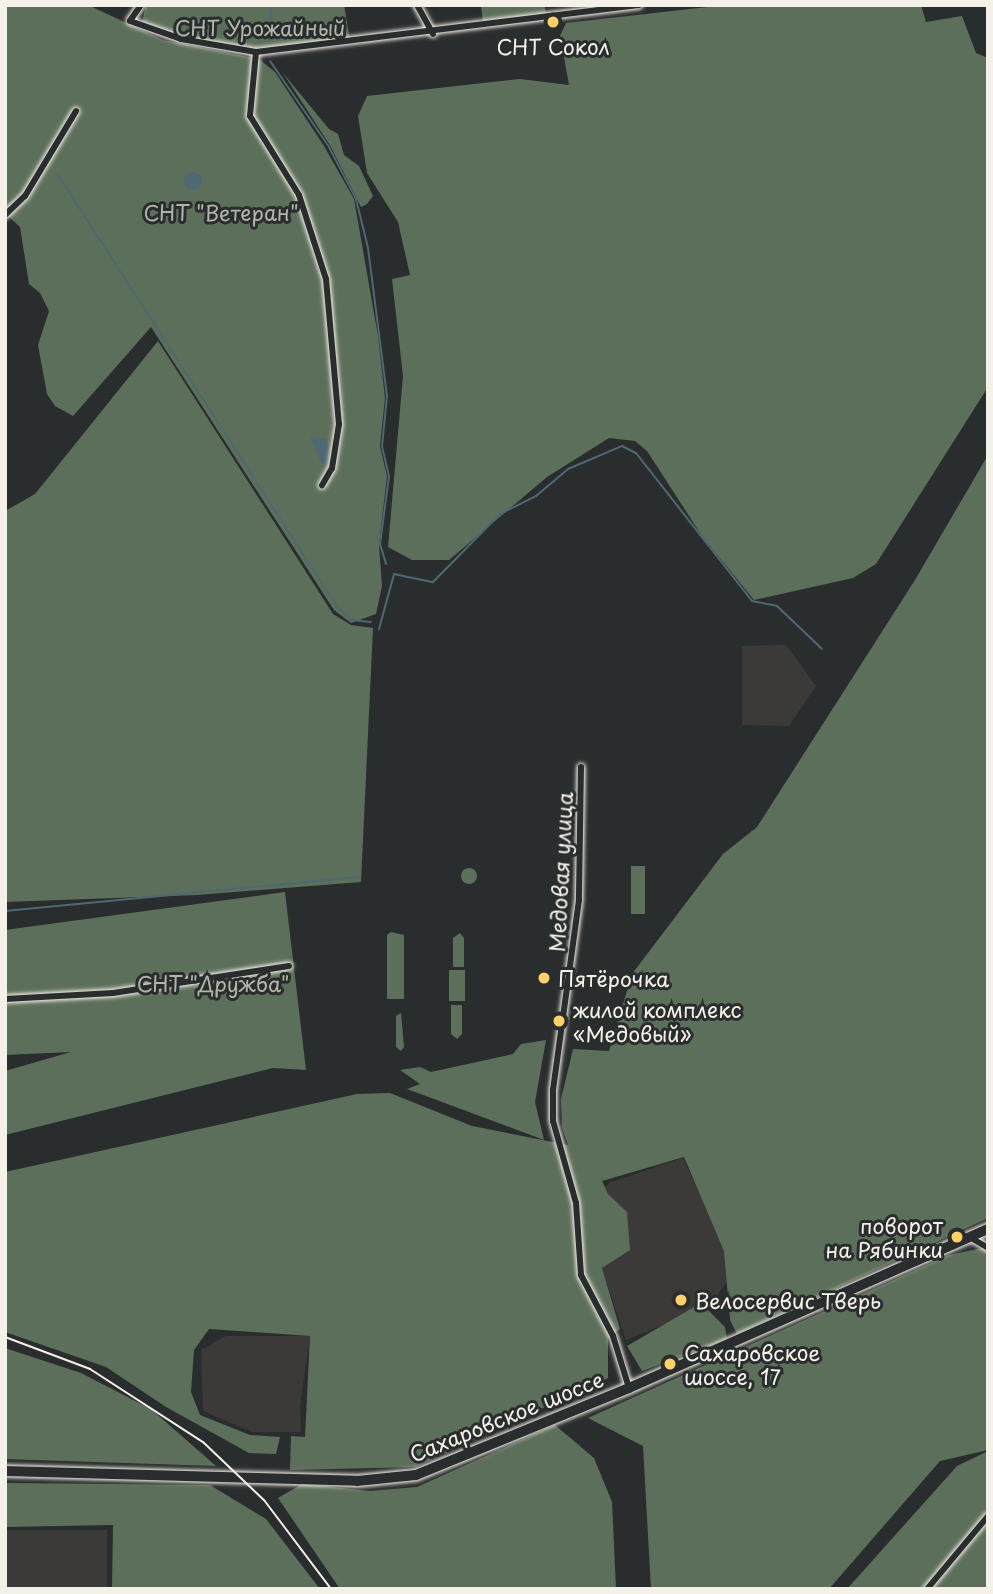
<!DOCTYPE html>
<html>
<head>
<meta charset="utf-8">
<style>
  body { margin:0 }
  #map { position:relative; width:993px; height:1594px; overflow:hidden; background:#2a2d2e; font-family:"Playpen Sans",sans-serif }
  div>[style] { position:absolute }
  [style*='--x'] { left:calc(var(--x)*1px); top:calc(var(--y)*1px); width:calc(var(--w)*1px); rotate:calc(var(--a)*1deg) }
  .built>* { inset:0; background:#3c3a38; transform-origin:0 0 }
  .green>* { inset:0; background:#5c6f5a; transform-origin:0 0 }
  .round { border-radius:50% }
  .water>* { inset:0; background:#4e6973 }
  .stream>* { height:2px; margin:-1px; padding:0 1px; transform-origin:1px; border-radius:1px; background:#4e6973 }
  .roads { filter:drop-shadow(0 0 2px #f4f1e8) drop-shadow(0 0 2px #f4f1e8) }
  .minor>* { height:6px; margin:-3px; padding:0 3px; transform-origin:3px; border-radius:3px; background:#2a2d2e }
  .secondary>* { height:10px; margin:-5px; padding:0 5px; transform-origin:5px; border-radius:5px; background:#2a2d2e }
  .rail>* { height:2px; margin:-1px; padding:0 1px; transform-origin:1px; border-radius:1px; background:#f4f1e8 }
  .dots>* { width:19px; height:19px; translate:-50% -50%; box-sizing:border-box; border:4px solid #2a2d2e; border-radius:50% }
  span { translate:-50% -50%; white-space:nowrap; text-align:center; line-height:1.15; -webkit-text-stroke:6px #2a2d2e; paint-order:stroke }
  .park-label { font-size:21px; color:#b0b6a8 }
  .poi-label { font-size:21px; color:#f4f1e8 }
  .left { translate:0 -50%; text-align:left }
  .right { translate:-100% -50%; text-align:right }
  .street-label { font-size:21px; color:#f4f1e8 }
  .frame { position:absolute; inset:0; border:7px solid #f4f1e8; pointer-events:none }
</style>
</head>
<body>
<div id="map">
  <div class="built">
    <div style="clip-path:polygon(786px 645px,816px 686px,789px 726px,742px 725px,742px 646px)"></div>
    <div style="clip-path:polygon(683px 1158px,735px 1270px,710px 1306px,626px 1340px,600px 1263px,593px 1198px,611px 1182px)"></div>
    <div style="clip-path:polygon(226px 1336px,310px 1336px,300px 1406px,301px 1432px,252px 1432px,203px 1411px,201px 1350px)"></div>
    <div style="left:5px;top:1530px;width:102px;height:59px"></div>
  </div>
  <div class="green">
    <div style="clip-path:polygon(5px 5px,88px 5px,163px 40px,259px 59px,275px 72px,324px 146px,354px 199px,378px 336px,385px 398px,380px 446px,387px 476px,379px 545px,382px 586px,376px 614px,351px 623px,334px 610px,151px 327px,73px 416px,55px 406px,47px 394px,38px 345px,49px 311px,40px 293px,29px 284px,20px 227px,5px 213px)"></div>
    <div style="clip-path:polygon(146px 5px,344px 5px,350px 40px,259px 51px,182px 38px,142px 23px)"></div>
    <div style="clip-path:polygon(481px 5px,544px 5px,546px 13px,483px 24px)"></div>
    <div style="clip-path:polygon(725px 5px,921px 5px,926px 22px,962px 16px,976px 53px,988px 58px,988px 387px,876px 564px,853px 578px,754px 600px,702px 536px,647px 451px,635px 441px,609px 438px,547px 477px,449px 560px,412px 560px,388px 547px,403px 376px,392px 279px,410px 275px,398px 222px,367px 173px,358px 116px,367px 96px,520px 79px,569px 85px,560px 36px,566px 23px)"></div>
    <div style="clip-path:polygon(283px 73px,329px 129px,338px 134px,344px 155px,359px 166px,373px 196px,367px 204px,361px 207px,331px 147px)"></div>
    <div style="clip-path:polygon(158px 341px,333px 614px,351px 625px,373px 628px,361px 882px,197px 895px,5px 902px,5px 511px,35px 494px)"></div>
    <div style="clip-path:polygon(988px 455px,988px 1218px,737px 1334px,730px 1320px,724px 1251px,684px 1157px,602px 1181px,608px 1194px,627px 1212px,630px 1250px,602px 1268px,620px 1329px,608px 1339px,608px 1378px,415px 1467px,290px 1470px,291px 1436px,305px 1437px,310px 1336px,209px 1329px,194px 1350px,191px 1392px,200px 1415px,250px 1435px,280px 1437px,276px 1454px,249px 1453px,166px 1407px,106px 1367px,5px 1332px,5px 1172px,357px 1094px,390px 1093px,472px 1126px,568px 1145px,562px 1127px,561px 1099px,573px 1049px,609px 1051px,632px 974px,723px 854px,757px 827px,915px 580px)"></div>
    <div style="left:631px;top:866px;width:14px;height:48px"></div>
    <div class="round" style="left:461px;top:868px;width:16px;height:16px"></div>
    <div style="clip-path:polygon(285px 892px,306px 1070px,273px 1068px,5px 1135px,5px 1071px,71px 1052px,5px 1055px,5px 930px)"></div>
    <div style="clip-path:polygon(391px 932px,404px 935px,404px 999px,387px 999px,387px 935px)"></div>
    <div style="clip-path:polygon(460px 933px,464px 938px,464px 967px,453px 967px,453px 938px)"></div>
    <div style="left:449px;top:970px;width:16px;height:31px"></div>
    <div style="clip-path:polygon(451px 1005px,462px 1005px,462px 1034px,457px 1039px,451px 1034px)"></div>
    <div style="clip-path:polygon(401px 1013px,404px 1047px,401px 1051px,396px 1047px,396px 1016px)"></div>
    <div style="clip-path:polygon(546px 1040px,535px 1102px,544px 1140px,407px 1089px,420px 1084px,400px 1070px,420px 1067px,431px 1072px,513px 1054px,521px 1044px)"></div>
    <div style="clip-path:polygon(982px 1248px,988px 1251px,988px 1450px,940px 1461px,829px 1589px,651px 1589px,643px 1446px,588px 1418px,949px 1255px)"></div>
    <div style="clip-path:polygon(701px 1303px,725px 1327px,727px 1339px,642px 1371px,627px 1346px)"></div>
    <div style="clip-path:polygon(5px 1348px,81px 1373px,151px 1409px,216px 1466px,5px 1459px)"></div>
    <div style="clip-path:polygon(555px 1425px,594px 1458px,612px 1502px,616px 1589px,340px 1589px,278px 1498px,302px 1484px,370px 1491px,417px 1487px)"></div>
    <div style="clip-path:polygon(988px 1451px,988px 1589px,847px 1589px,957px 1466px)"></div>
    <div style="clip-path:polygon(5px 1483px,210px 1485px,266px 1519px,320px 1589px,112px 1589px,113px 1525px,5px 1527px)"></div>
  </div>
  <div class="water">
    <div class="round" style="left:184px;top:172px;width:18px;height:18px"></div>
    <div style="clip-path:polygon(310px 437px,327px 439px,329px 465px,322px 464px)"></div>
  </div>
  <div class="stream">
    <div style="--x:269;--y:42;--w:37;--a:-87"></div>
    <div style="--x:270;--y:61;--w:104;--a:55.5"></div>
    <div style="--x:329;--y:147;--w:59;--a:62.6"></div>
    <div style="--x:356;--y:199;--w:50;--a:76.2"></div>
    <div style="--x:368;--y:248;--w:149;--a:82.7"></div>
    <div style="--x:387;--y:396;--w:50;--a:95.7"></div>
    <div style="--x:382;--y:446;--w:31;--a:77"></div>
    <div style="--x:389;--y:476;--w:69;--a:97.5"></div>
    <div style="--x:380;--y:544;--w:21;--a:73"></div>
    <div style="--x:58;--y:175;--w:514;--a:57.14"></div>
    <div style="--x:337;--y:607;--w:19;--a:43"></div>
    <div style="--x:351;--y:620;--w:20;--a:6"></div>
    <div style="--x:379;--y:629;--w:57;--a:-74.7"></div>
    <div style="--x:394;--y:574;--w:40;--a:12"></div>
    <div style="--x:433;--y:582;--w:95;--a:-45.4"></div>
    <div style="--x:500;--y:514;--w:40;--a:-26.6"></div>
    <div style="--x:536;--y:496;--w:42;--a:-40.2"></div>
    <div style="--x:568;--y:469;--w:59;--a:-23.1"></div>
    <div style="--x:622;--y:446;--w:16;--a:27"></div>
    <div style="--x:636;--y:453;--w:188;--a:51.9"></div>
    <div style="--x:752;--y:601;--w:25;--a:11"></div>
    <div style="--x:777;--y:606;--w:62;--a:43.7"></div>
    <div style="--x:5;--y:911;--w:355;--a:-5.5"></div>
  </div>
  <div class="roads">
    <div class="minor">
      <div style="--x:141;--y:5;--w:19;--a:125"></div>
      <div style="--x:130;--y:21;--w:54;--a:19.4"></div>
      <div style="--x:181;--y:39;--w:76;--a:9.8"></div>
      <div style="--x:256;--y:52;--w:386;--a:-7"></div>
      <div style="--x:417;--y:5;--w:33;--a:61"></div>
      <div style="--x:256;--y:52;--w:64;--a:95.4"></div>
      <div style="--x:250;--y:116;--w:93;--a:58.2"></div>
      <div style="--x:299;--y:195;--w:88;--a:72.2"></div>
      <div style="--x:326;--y:279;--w:146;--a:84.9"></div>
      <div style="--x:339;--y:424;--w:45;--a:99"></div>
      <div style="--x:332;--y:468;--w:20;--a:120"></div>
      <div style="--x:5;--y:215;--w:28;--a:-44"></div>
      <div style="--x:25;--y:196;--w:99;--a:-59"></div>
      <div style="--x:581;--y:767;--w:133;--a:90.9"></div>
      <div style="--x:579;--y:900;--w:192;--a:97.8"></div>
      <div style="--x:553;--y:1090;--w:31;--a:90"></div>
      <div style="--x:553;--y:1121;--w:85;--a:74.3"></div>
      <div style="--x:576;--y:1203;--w:72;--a:86"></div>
      <div style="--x:581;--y:1275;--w:69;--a:62.3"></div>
      <div style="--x:613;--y:1336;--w:54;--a:72.9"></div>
      <div style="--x:5;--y:999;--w:108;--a:-3.2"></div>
      <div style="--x:113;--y:993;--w:178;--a:-8.7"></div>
      <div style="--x:971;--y:1238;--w:20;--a:30"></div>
      <div style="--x:927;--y:1589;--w:95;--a:-50.1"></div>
    </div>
    <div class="secondary">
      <div style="--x:5;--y:1471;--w:352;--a:1.6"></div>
      <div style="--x:357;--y:1481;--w:59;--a:-5.8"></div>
      <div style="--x:416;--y:1475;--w:230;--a:-22.2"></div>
      <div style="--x:629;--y:1388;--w:393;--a:-23.9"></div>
    </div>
  </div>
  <div class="rail">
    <div style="--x:5;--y:1337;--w:91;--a:20.6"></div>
    <div style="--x:90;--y:1369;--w:135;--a:32.9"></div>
    <div style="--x:203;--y:1442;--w:84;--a:43.6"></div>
    <div style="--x:264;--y:1500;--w:111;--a:53"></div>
  </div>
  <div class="dots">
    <div style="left:553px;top:22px;background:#ffd166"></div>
    <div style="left:544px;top:978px;background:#ffd166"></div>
    <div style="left:559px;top:1021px;background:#ffd166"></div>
    <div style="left:957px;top:1237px;background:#ffd166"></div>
    <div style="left:681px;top:1300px;background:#ffd166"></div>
    <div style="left:670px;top:1364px;background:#ffd166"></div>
  </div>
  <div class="park-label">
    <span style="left:260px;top:27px">СНТ Урожайный</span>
    <span style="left:221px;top:212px">СНТ "Ветеран"</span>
    <span style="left:213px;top:983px">СНТ "Дружба"</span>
  </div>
  <div class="poi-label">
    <span style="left:553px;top:46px">СНТ Сокол</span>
    <span class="left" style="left:558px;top:978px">Пятёрочка</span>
    <span class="left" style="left:573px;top:1021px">жилой комплекс<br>«Медовый»</span>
    <span class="right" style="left:943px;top:1237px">поворот<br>на Рябинки</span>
    <span class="left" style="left:695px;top:1300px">Велосервис Тверь</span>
    <span class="left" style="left:684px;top:1364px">Сахаровское<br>шоссе, 17</span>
  </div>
  <div class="street-label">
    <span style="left:560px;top:872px;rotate:-87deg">Медовая улица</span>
    <span style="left:506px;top:1416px;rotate:-22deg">Сахаровское шоссе</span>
  </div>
  <div class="frame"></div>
</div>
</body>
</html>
